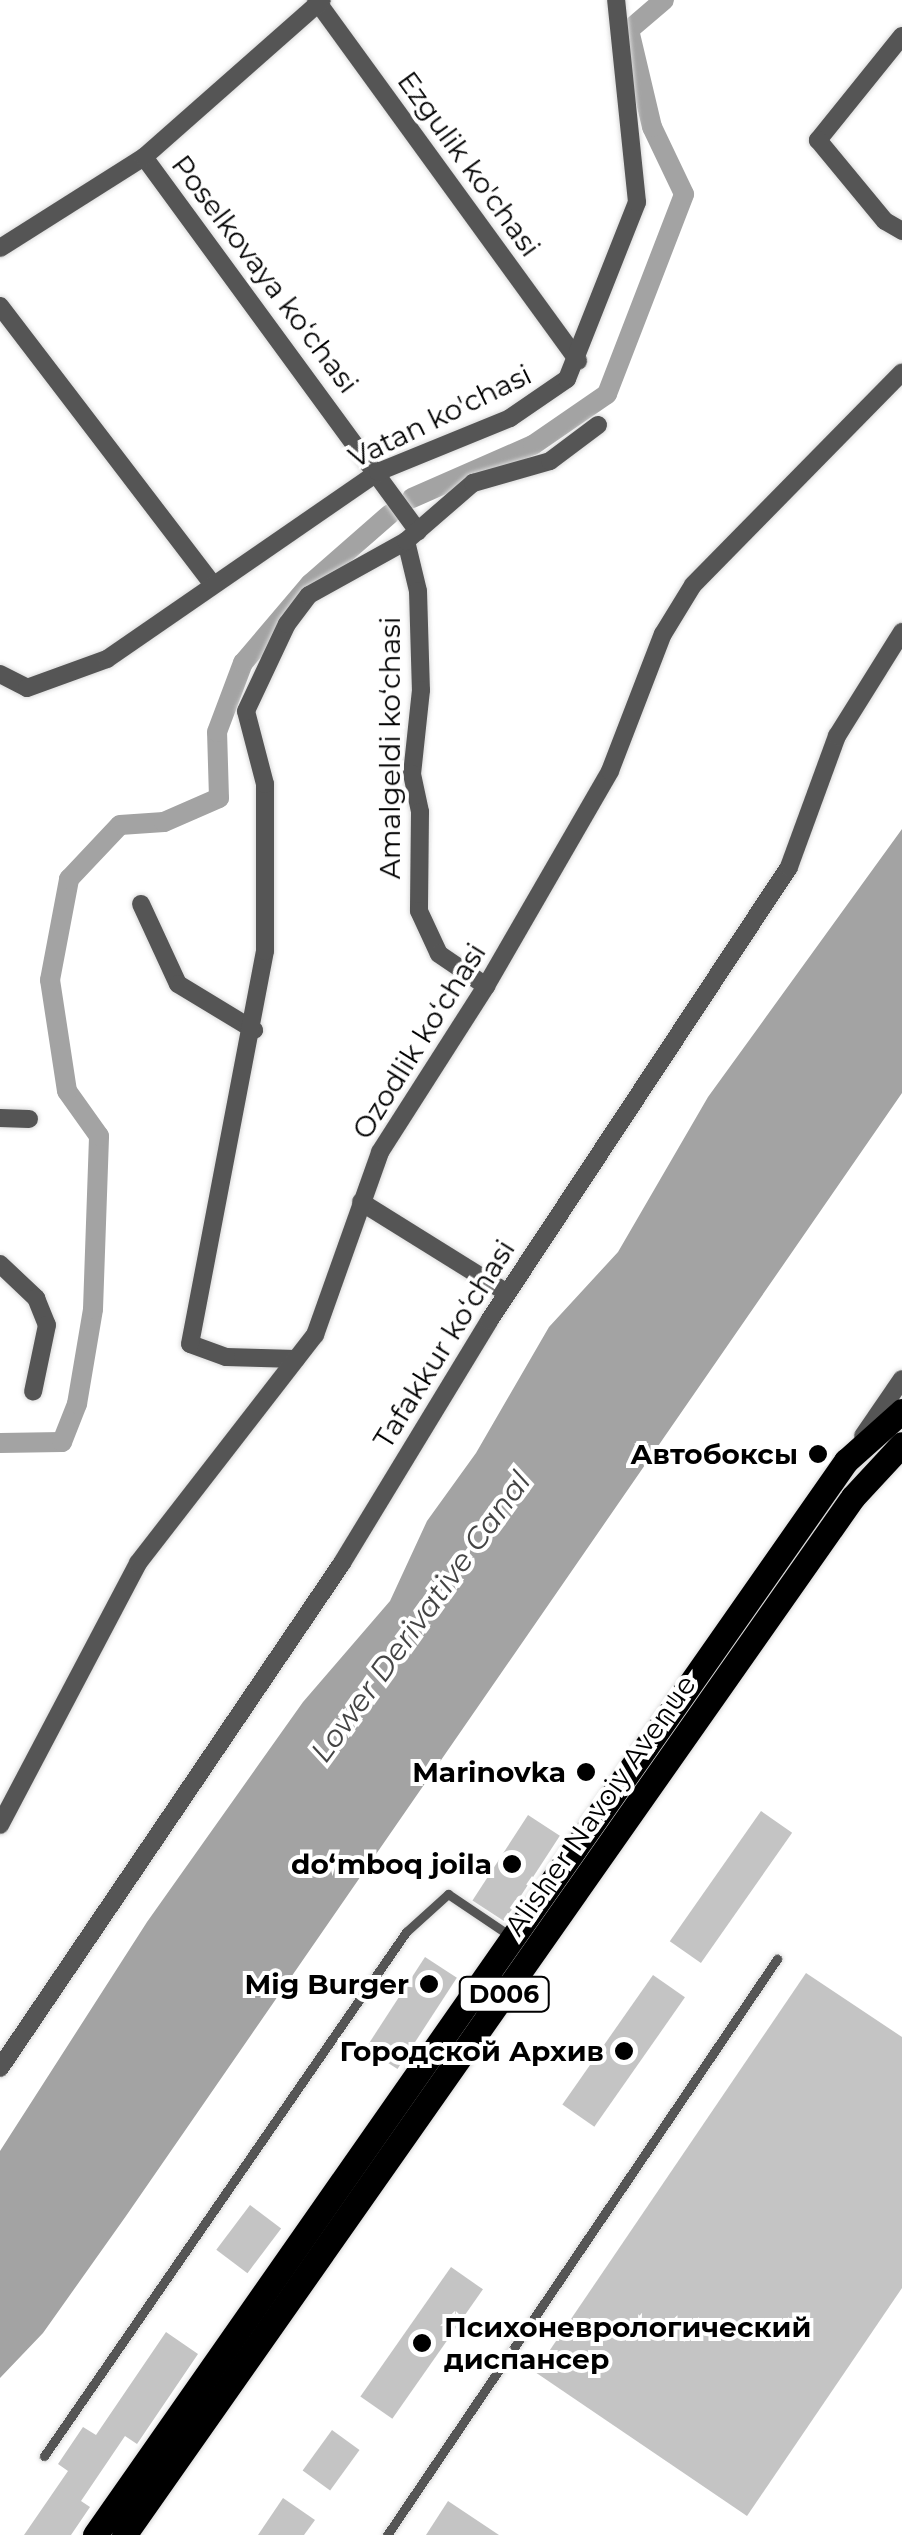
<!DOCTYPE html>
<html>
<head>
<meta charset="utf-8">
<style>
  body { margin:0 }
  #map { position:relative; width:902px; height:2535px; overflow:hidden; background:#fff; font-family:Montserrat,sans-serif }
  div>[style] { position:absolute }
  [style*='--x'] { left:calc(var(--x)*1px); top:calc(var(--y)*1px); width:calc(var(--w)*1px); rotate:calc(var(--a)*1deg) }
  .water>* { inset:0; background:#a3a3a3 }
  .canal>* { height:20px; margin:-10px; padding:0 10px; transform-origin:10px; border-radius:10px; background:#a3a3a3 }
  .building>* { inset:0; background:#c4c4c4; transform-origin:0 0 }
  .roads { filter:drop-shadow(0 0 2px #dbdbdb) drop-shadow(0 0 2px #dbdbdb) }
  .lane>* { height:9px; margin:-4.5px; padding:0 4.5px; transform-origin:4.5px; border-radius:4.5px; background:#555 }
  .street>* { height:18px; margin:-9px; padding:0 9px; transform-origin:9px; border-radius:9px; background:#555 }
  .primary>* { height:25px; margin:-12.5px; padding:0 12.5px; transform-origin:12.5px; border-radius:12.5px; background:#000 }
  .dots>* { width:28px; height:28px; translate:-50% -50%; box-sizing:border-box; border:5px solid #fff; border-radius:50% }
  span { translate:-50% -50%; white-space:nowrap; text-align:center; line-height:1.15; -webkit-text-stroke:8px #fff; paint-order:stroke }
  .shield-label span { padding:2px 8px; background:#fff; border:2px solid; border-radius:8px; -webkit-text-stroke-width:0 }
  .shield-label { font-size:25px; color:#000; font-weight:700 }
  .street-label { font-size:28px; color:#000 }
  .poi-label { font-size:28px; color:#000; font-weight:700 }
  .right { translate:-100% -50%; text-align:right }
  .left { translate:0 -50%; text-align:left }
  .water-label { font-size:30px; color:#444; font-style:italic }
</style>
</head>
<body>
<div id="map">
  <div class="water">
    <div style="clip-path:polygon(902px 829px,902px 1093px,126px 2216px,43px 2333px,0 2378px,0 2151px,147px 1922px,303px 1702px,390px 1601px,427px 1521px,476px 1453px,549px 1327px,618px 1252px,708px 1097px)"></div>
  </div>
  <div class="canal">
    <div style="--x:412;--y:498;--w:132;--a:-23.7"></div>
    <div style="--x:533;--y:445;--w:90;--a:-34.6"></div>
    <div style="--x:607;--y:394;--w:214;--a:-68.9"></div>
    <div style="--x:684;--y:194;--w:74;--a:-115.5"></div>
    <div style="--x:652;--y:127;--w:100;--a:-103.3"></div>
    <div style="--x:629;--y:30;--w:46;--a:-40.6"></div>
    <div style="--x:0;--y:1443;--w:62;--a:-0.9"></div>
    <div style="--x:62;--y:1442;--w:41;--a:-68.5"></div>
    <div style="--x:77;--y:1404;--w:96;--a:-80.4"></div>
    <div style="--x:93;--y:1309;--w:173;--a:-88"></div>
    <div style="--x:99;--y:1136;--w:55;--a:-125.4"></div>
    <div style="--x:67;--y:1091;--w:112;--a:-98.7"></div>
    <div style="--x:50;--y:980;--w:103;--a:-79.3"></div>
    <div style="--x:69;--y:879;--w:74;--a:-46.6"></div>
    <div style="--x:120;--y:825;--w:44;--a:-3.9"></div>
    <div style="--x:164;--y:822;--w:60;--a:-23.6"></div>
    <div style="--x:219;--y:798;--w:66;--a:-91.7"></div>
    <div style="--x:217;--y:732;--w:74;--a:-69.4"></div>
    <div style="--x:243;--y:663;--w:104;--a:-49.7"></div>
    <div style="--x:310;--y:584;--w:106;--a:-41.2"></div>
  </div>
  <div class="building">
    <div style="left:761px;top:1811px;width:38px;height:159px;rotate:35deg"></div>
    <div style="left:528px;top:1815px;width:38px;height:102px;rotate:33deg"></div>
    <div style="left:425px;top:1957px;width:38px;height:109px;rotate:33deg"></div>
    <div style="clip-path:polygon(806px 1973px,902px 2037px,902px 2288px,747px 2516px,535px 2372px)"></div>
    <div style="left:653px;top:1975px;width:39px;height:158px;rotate:35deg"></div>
    <div style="left:250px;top:2205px;width:39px;height:56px;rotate:37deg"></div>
    <div style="left:451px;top:2267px;width:39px;height:158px;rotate:35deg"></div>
    <div style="clip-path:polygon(166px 2332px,198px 2354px,137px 2444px,125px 2436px,81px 2501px,90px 2507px,71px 2535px,24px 2535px,68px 2471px,58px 2464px,83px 2427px,96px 2435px)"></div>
    <div style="left:332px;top:2430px;width:34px;height:50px;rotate:36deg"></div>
    <div style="clip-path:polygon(283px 2498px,315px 2520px,304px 2535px,258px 2535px)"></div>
    <div style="clip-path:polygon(448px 2501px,499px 2535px,426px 2535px)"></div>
  </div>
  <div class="roads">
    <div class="lane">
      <div style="--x:44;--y:2456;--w:637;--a:-55.36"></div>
      <div style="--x:406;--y:1932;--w:57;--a:-42.1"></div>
      <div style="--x:448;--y:1894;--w:77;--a:33.9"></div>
      <div style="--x:387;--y:2535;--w:696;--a:-55.9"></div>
    </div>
    <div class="street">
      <div style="--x:316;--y:0;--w:446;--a:54"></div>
      <div style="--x:902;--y:36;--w:134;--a:128.9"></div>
      <div style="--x:818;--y:140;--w:105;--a:50.4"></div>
      <div style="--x:885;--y:221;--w:20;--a:30"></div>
      <div style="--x:144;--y:157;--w:464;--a:53.8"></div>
      <div style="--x:0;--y:248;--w:170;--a:-32.3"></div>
      <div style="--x:144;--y:157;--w:237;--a:-41.4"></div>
      <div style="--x:0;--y:306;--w:347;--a:52.6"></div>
      <div style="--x:406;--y:541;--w:51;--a:76.5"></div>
      <div style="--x:418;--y:591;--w:99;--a:88.3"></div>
      <div style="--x:421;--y:690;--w:84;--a:96.1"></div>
      <div style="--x:412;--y:774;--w:39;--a:78"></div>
      <div style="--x:420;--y:812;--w:99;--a:90.6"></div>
      <div style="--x:419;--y:911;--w:47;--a:65.1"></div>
      <div style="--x:439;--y:954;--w:57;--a:34.2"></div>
      <div style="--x:0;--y:674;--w:30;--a:27"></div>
      <div style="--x:27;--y:688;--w:85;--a:-19.9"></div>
      <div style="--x:107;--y:659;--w:329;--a:-34.6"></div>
      <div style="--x:378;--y:472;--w:143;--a:-22.2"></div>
      <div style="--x:510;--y:418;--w:69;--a:-34.4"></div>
      <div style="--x:567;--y:379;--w:190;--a:-68.4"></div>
      <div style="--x:637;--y:202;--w:203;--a:-95.9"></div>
      <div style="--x:141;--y:904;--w:88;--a:65.2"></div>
      <div style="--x:178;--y:984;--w:89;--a:31.2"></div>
      <div style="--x:0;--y:1118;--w:29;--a:2"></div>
      <div style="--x:361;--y:1202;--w:172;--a:31.9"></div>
      <div style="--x:0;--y:1264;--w:50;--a:43.4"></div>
      <div style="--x:36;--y:1298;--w:29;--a:68"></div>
      <div style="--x:47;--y:1325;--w:68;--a:101.8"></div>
      <div style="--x:296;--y:1359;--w:70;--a:-178.4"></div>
      <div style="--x:226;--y:1357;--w:38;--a:-160"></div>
      <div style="--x:190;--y:1344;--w:400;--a:-79.2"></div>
      <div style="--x:265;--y:951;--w:167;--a:-90"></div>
      <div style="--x:265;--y:784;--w:75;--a:-104.6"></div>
      <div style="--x:246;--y:711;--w:96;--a:-64.8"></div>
      <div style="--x:287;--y:624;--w:36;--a:-53"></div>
      <div style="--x:309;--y:595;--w:111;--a:-29.1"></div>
      <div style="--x:406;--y:541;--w:89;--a:-40.9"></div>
      <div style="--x:473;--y:483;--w:80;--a:-15.9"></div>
      <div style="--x:550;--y:461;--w:60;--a:-36.9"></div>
      <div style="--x:863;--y:1436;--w:69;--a:-55.6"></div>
      <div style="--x:0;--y:1825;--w:296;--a:-62.2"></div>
      <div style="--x:138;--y:1563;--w:289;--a:-52.2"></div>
      <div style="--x:315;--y:1335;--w:194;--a:-70.4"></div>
      <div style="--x:380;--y:1152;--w:197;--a:-57.4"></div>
      <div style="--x:486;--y:986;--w:248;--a:-60"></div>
      <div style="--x:610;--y:771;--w:147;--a:-68.9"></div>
      <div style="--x:663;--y:634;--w:57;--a:-58.5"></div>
      <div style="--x:693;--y:585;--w:298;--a:-45.5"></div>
      <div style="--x:0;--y:2068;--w:610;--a:-55.89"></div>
      <div style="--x:342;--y:1563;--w:283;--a:-58.7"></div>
      <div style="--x:489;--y:1321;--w:544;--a:-56.54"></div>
      <div style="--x:789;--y:867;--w:140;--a:-69.9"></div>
      <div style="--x:837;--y:736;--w:123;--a:-58"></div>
    </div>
    <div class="primary">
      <div style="--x:95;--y:2535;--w:1311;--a:-55.04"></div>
      <div style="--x:846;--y:1461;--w:75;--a:-41.8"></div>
      <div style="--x:124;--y:2535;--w:1268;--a:-54.92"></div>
      <div style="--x:853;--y:1497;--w:72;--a:-47.2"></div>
    </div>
  </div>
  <div class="dots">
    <div style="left:818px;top:1454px;background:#000"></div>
    <div style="left:586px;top:1772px;background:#000"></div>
    <div style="left:512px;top:1864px;background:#000"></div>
    <div style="left:429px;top:1984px;background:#000"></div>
    <div style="left:624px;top:2051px;background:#000"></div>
    <div style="left:422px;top:2343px;background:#000"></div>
  </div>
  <div class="shield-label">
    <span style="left:504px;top:1994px">D006</span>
  </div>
  <div class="street-label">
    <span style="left:469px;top:164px;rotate:54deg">Ezgulik ko'chasi</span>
    <span style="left:265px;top:274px;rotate:53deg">Poselkovaya ko‘chasi</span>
    <span style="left:440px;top:416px;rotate:-26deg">Vatan ko'chasi</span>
    <span style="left:390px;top:748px;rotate:-90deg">Amalgeldi ko‘chasi</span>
    <span style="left:419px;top:1041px;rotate:-58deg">Ozodlik ko‘chasi</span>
    <span style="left:444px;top:1344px;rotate:-58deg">Tafakkur ko‘chasi</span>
    <span style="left:600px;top:1805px;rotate:-55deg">Alisher Navoiy Avenue</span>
  </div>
  <div class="poi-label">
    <span class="right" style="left:798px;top:1454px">Автобоксы</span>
    <span class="right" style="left:566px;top:1772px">Marinovka</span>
    <span class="right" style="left:492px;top:1864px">doʻmboq joila</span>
    <span class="right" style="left:409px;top:1984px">Mig Burger</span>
    <span class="right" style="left:604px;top:2051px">Городской Архив</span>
    <span class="left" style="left:444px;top:2343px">Психоневрологический<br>диспансер</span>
  </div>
  <div class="water-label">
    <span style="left:421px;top:1617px;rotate:-54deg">Lower Derivative Canal</span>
  </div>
</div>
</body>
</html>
